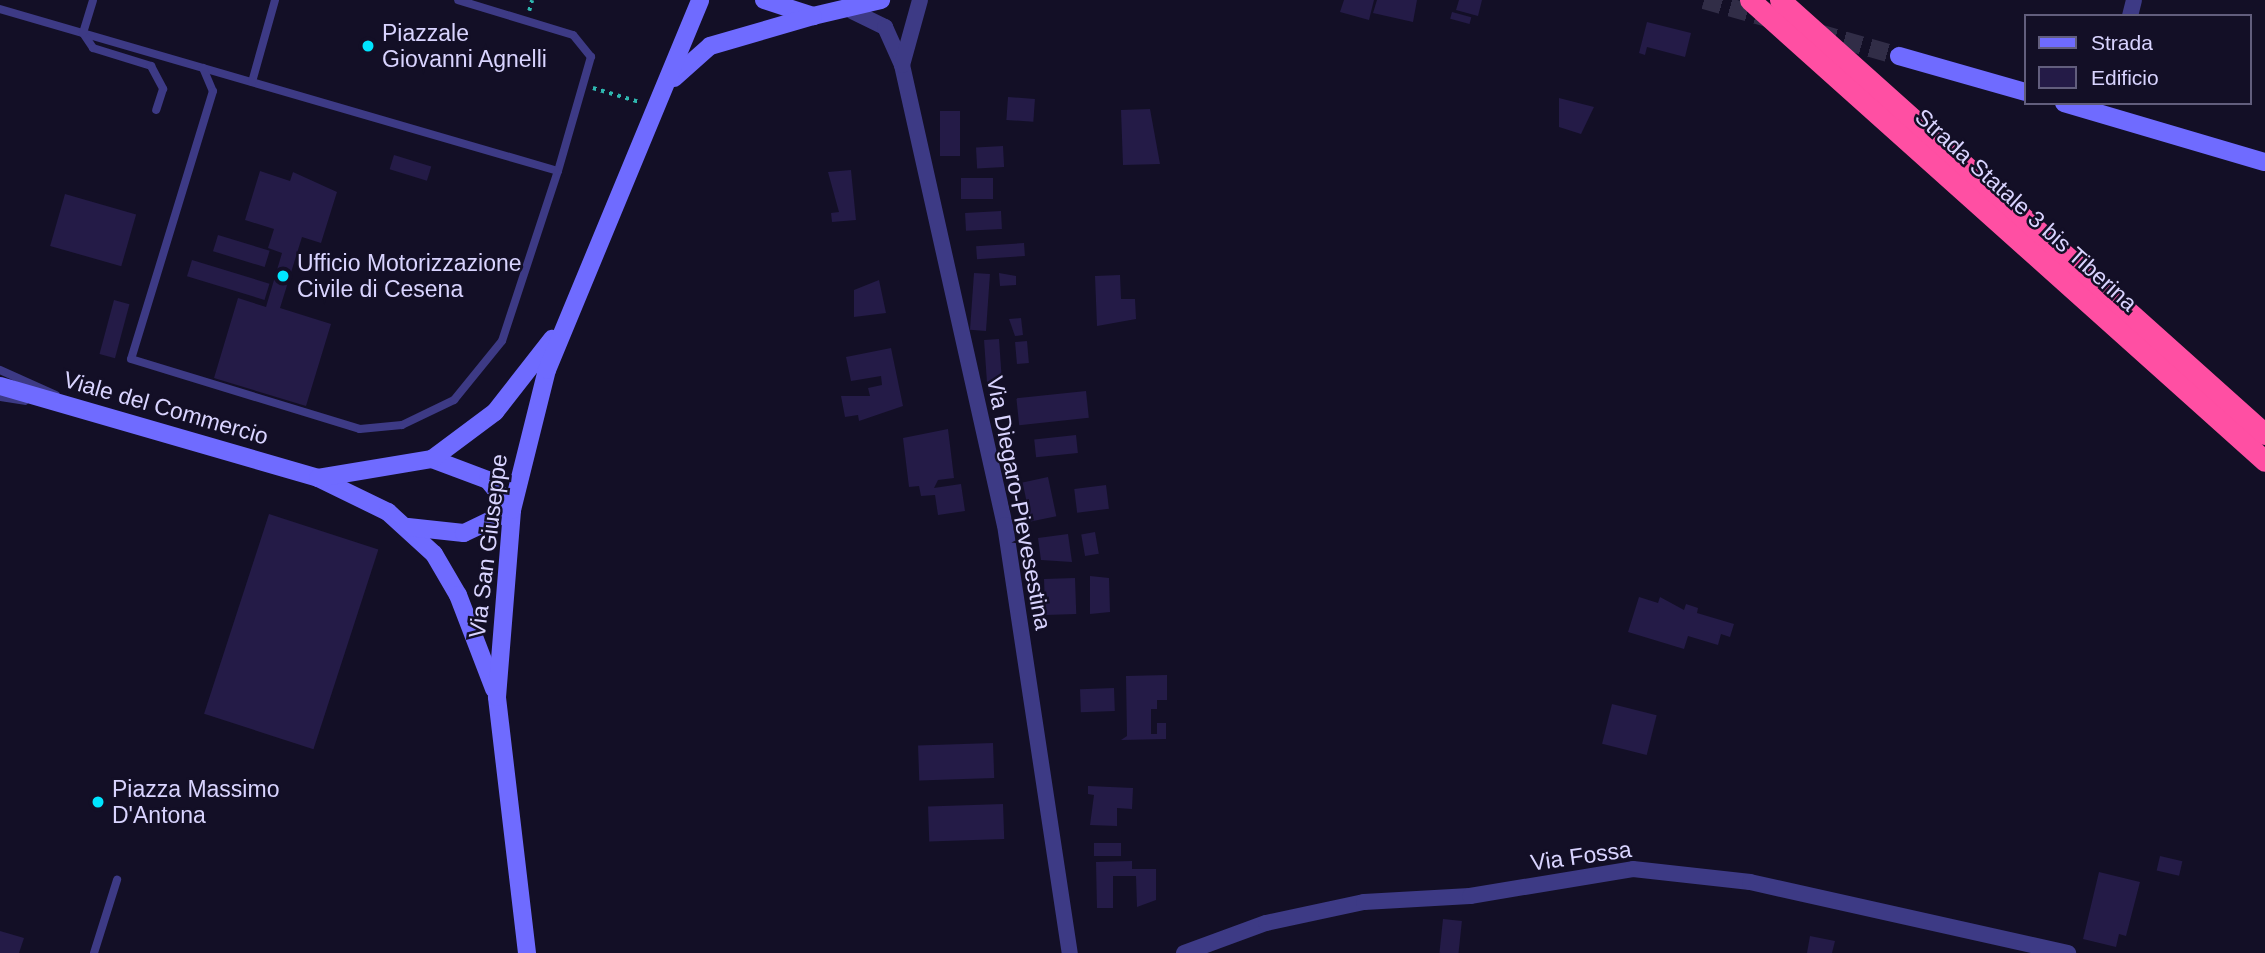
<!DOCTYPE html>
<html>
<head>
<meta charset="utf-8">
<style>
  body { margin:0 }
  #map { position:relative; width:2265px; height:953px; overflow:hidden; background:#130f26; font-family:Arial,sans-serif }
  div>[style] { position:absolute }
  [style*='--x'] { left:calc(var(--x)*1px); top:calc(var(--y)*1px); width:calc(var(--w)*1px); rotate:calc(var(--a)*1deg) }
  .building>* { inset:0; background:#241b47; transform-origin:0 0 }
  .secondary-tunnel>* { height:18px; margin-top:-9px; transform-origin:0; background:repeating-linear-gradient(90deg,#312d47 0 18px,transparent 0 27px) }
  .path>* { height:3.5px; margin-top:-1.75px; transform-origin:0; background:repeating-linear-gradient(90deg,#2fb8b0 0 3.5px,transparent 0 8.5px) }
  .lane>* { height:8px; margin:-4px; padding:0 4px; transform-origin:4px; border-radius:4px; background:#3d3a85 }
  .street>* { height:16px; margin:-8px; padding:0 8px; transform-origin:8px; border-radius:8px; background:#3d3a85 }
  .secondary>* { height:18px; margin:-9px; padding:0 9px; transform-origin:9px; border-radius:9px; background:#6f6bff }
  .highway>* { height:21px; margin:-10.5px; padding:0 10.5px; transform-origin:10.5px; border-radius:10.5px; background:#ff4fa3 }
  .dots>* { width:19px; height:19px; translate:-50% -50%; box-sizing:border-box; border:4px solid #130f26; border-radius:50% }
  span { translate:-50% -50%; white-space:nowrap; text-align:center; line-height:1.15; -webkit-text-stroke:5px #130f26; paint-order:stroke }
  .poi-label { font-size:23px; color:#d9d4ff }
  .left { translate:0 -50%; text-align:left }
  .street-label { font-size:23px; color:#d9d4ff }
  .legend { position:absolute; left:2024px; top:14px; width:228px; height:91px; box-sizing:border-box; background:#130f26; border:2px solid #625e7d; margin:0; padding:9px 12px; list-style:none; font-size:21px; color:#d9d4ff }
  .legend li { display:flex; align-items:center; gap:14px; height:35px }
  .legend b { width:35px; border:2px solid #625e7d }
</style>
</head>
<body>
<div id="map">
  <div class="building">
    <div style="clip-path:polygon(1344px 0,1374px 0,1369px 20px,1340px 12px)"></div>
    <div style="clip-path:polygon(1377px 0,1417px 0,1413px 22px,1373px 13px)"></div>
    <div style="clip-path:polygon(1459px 0,1482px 0,1478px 16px,1456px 10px)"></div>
    <div style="left:1452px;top:12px;width:20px;height:7px;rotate:15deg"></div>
    <div style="clip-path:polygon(1647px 22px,1691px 33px,1685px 57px,1647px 47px,1645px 55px,1639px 53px)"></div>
    <div style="left:1008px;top:97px;width:27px;height:23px;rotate:4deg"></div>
    <div style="clip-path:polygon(1559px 98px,1594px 107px,1581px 134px,1559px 127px)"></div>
    <div style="clip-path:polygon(1150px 109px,1160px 164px,1123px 165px,1121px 110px)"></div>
    <div style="left:940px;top:111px;width:20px;height:45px"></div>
    <div style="left:1003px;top:146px;width:21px;height:27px;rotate:87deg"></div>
    <div style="left:394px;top:155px;width:39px;height:15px;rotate:17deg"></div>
    <div style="clip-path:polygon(851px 170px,856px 220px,832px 222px,831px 213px,839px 212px,828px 172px)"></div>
    <div style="clip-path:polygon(260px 171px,290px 181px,293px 172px,337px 192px,321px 243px,302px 237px,280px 308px,331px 324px,306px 406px,214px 378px,238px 298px,266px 307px,282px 253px,268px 248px,274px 229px,245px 220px)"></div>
    <div style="left:961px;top:178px;width:32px;height:21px"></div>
    <div style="left:65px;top:194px;width:74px;height:54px;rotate:16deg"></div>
    <div style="left:1001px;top:211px;width:18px;height:36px;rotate:87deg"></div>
    <div style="left:218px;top:235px;width:54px;height:17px;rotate:17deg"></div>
    <div style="left:1024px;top:243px;width:13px;height:48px;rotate:86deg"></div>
    <div style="left:192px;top:260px;width:81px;height:17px;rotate:17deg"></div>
    <div style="left:974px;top:273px;width:16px;height:57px;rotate:4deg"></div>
    <div style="clip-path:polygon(999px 273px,1016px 276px,1016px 285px,1000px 286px)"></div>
    <div style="clip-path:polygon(1120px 275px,1121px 299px,1135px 299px,1136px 319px,1097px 326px,1095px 276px)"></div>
    <div style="clip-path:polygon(879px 280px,886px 313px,854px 317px,854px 290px)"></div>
    <div style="left:114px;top:300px;width:16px;height:56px;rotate:15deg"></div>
    <div style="clip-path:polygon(1021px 318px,1023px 335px,1015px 336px,1009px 319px)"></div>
    <div style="left:999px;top:339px;width:42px;height:15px;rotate:86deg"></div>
    <div style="left:1027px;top:341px;width:22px;height:12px;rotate:85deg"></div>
    <div style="clip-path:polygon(891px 348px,903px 406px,859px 421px,858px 415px,845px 417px,841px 396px,870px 396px,868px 388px,882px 385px,881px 376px,851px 381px,846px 357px)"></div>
    <div style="left:1086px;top:391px;width:27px;height:70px;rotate:84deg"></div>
    <div style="clip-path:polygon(948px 429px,954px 478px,938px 480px,934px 488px,961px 484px,965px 511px,938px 515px,935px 495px,921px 496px,919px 486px,909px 487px,903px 438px)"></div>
    <div style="left:1076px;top:435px;width:18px;height:42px;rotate:84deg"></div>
    <div style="left:1048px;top:477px;width:40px;height:26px;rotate:78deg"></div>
    <div style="left:1106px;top:485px;width:24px;height:32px;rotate:83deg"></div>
    <div style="left:269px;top:514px;width:115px;height:210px;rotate:18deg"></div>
    <div style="left:1095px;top:532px;width:22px;height:14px;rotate:80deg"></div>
    <div style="clip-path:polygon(1068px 534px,1072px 562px,1041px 560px,1038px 538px)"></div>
    <div style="clip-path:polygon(1090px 576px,1109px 578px,1110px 612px,1090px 614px)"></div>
    <div style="left:1075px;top:578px;width:36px;height:31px;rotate:88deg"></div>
    <div style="clip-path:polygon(1639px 597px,1658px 603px,1660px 597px,1684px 610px,1686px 604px,1698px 608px,1697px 613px,1734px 624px,1730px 637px,1721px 634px,1718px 645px,1688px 636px,1684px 649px,1628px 632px)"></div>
    <div style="clip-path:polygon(1167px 675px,1167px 700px,1157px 700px,1157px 709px,1151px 709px,1151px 734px,1157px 734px,1157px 723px,1166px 723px,1166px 739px,1121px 740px,1127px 736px,1126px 676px)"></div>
    <div style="left:1114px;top:688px;width:23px;height:34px;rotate:88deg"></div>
    <div style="left:1612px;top:704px;width:46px;height:41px;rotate:14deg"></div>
    <div style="left:993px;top:743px;width:35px;height:75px;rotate:88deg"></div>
    <div style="clip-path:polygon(1088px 786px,1133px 788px,1132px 809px,1117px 808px,1117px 826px,1090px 825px,1094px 795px,1088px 794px)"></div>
    <div style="left:1003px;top:804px;width:35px;height:75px;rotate:88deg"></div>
    <div style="left:1094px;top:843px;width:27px;height:13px"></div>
    <div style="left:2160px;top:856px;width:23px;height:15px;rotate:13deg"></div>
    <div style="clip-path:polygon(1132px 861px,1132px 869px,1156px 869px,1156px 900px,1137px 907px,1136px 876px,1113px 876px,1113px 908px,1097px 908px,1096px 862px)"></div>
    <div style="clip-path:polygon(2099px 872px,2140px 882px,2126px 936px,2119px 934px,2116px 947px,2083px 939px)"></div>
    <div style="left:1443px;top:919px;width:19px;height:34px;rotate:6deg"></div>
    <div style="clip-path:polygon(0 931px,24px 938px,19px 953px,0 953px)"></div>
    <div style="clip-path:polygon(1810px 936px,1835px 941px,1832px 953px,1807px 953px)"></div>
  </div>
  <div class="secondary-tunnel">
    <div style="--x:1704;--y:0;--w:70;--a:15.8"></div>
    <div style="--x:1818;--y:33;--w:84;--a:15.9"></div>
  </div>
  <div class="path">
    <div style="--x:529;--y:11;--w:11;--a:-75"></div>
    <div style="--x:593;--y:88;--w:48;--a:16.9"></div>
  </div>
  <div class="lane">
    <div style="--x:0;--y:9;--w:581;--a:16.19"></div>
    <div style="--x:558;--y:171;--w:119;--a:-73.9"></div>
    <div style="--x:591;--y:57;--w:28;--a:-129"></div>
    <div style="--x:573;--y:35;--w:120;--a:-163.1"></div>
    <div style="--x:83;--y:33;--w:18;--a:56"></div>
    <div style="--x:93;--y:48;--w:61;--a:17.2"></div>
    <div style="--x:151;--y:66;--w:26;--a:62"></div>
    <div style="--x:163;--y:89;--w:22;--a:108"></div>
    <div style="--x:83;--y:33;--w:34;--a:-73"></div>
    <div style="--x:203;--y:68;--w:25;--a:67"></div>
    <div style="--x:213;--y:91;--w:280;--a:107"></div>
    <div style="--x:131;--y:359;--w:239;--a:17"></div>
    <div style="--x:360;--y:429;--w:42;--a:-5.4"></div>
    <div style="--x:402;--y:425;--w:58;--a:-25.7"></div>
    <div style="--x:454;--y:400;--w:76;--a:-50.9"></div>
    <div style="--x:502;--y:341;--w:179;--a:-71.8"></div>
    <div style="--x:252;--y:82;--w:85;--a:-74.3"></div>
    <div style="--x:0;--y:370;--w:61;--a:24.1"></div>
    <div style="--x:0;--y:397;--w:25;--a:9"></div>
    <div style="--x:94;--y:953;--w:77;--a:-72.5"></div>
  </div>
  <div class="street">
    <div style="--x:852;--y:11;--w:37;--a:26"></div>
    <div style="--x:885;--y:27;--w:42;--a:65.9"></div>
    <div style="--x:902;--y:65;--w:471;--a:77.4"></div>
    <div style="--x:1005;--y:525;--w:433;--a:81.4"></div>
    <div style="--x:2130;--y:16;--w:16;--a:-76"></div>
    <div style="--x:902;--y:65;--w:67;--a:-74.5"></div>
    <div style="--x:1184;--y:953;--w:87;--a:-20.1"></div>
    <div style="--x:1266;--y:923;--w:100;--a:-12.1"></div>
    <div style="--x:1364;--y:902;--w:106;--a:-3.2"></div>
    <div style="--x:1470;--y:896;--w:165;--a:-9.4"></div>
    <div style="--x:1633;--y:869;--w:118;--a:6.3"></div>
    <div style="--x:1750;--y:882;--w:326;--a:12.6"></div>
  </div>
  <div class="secondary">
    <div style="--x:764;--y:0;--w:52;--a:18.1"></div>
    <div style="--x:813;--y:16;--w:70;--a:-13.2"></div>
    <div style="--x:1899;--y:56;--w:131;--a:15.9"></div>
    <div style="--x:674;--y:78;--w:48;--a:-41.6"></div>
    <div style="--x:710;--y:46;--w:107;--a:-16.2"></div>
    <div style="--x:2064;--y:103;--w:209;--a:16.4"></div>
    <div style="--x:0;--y:386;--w:331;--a:16.1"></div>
    <div style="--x:318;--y:478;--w:78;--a:25.9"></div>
    <div style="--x:388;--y:512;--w:62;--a:42.4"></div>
    <div style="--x:434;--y:554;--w:48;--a:59.7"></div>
    <div style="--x:458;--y:595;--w:101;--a:69"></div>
    <div style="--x:432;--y:459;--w:60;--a:20.6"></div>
    <div style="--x:488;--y:480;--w:38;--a:51"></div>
    <div style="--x:318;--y:478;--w:116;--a:-9.5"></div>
    <div style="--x:432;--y:459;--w:79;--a:-36.7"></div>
    <div style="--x:495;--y:412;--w:93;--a:-52"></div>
    <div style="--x:408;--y:527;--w:56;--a:6.1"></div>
    <div style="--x:464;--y:533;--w:53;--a:-25.6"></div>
    <div style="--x:527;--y:953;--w:258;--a:-96.7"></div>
    <div style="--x:497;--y:697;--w:188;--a:-85.4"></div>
    <div style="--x:512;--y:510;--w:144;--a:-76"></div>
    <div style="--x:547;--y:370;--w:400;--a:-67.5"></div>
  </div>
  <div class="highway">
    <div style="--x:1750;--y:0;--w:691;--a:41.83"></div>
    <div style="--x:1780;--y:0;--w:651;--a:41.82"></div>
  </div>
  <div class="dots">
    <div style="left:368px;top:46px;background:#00e5ff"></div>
    <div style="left:283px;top:276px;background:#00e5ff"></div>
    <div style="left:98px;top:802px;background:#00e5ff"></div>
  </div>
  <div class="poi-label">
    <span class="left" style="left:382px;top:46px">Piazzale<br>Giovanni Agnelli</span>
    <span class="left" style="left:297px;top:276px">Ufficio Motorizzazione<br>Civile di Cesena</span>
    <span class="left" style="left:112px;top:802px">Piazza Massimo<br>D'Antona</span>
  </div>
  <div class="street-label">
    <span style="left:2026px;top:210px;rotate:42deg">Strada Statale 3 bis Tiberina</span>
    <span style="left:166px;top:408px;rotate:16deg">Viale del Commercio</span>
    <span style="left:1019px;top:503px;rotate:79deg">Via Diegaro-Pievesestina</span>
    <span style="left:488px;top:546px;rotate:-83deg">Via San Giuseppe</span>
    <span style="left:1581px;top:856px;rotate:-8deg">Via Fossa</span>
  </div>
  <ul class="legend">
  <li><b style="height:9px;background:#6f6bff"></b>Strada</li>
  <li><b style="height:19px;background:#241b47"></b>Edificio</li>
  </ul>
</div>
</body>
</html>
